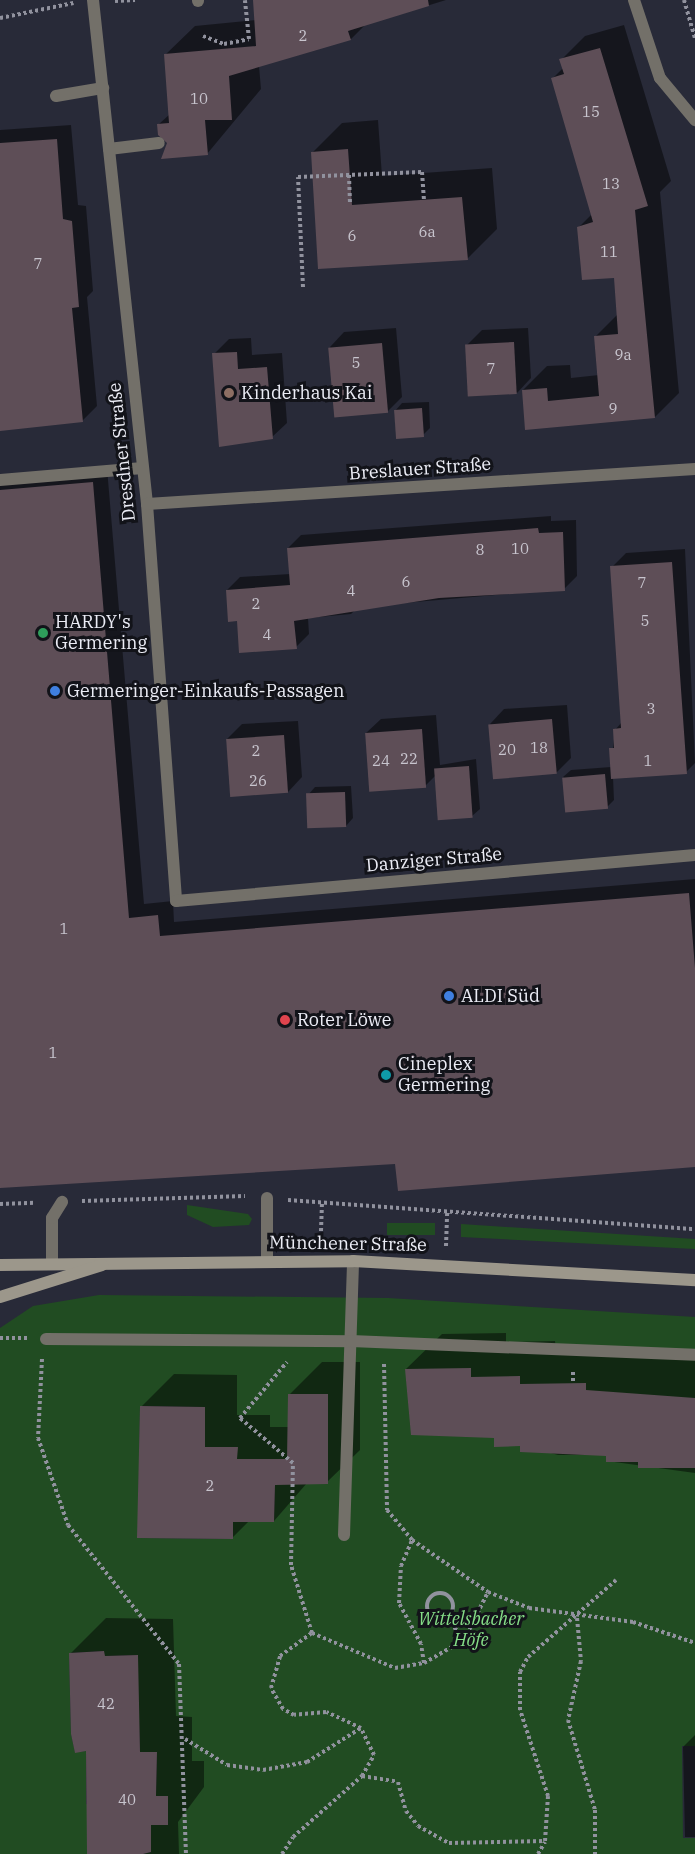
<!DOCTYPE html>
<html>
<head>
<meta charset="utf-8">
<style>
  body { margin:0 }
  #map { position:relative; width:695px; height:1854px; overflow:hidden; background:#282a38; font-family:"IBM Plex Serif",serif }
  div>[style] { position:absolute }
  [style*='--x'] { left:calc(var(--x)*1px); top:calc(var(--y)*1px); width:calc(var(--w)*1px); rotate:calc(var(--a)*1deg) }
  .green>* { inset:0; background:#214c22; transform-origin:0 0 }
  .shadow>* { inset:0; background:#0007 }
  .building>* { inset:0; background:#5e4e57; transform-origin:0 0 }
  .path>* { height:4px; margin-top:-2px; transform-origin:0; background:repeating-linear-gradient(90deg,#91929e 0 3px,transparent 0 6px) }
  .path>.ring { margin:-2px; padding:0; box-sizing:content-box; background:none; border:4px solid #91929e; border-radius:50% }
  .lane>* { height:12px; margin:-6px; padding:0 6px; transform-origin:6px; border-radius:6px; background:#737069 }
  .street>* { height:12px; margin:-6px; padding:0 6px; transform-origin:6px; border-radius:6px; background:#737069 }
  .secondary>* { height:12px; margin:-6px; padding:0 6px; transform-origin:6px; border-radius:6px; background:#9c978b }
  .dots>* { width:16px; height:16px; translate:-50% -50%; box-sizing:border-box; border:3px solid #121319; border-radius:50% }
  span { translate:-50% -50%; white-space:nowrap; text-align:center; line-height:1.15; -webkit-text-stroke:6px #121319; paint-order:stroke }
  .number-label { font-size:15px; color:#c8c5ce }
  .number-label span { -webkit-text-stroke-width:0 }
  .poi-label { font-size:18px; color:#ecedf6 }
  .left { translate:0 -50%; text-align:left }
  .street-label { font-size:18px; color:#ecedf6 }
  .park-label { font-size:18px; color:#85dd87; font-style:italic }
</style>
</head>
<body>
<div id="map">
  <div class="green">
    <div style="clip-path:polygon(187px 1205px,248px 1214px,252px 1219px,249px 1225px,213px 1227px,187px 1215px)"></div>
    <div style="left:387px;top:1223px;width:48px;height:12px"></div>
    <div style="clip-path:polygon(461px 1224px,695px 1239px,695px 1249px,461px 1237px)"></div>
    <div style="clip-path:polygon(evenodd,99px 1295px,388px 1298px,695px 1317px,695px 1746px,682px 1746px,683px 1838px,695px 1838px,695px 1854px,143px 1854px,151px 1852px,151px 1825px,168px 1825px,168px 1797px,156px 1796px,157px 1752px,140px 1752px,137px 1655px,105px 1656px,103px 1651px,69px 1653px,71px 1734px,75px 1752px,86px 1751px,86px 1804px,92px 1804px,87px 1854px,0 1854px,0 1328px,33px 1306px,99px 1295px,140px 1406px,205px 1407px,205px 1447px,237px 1447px,237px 1459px,275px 1472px,274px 1522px,233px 1522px,233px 1539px,138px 1538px,140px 1406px)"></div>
  </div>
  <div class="shadow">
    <div style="clip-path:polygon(254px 0,446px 0,365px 25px,351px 39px,259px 66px,261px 89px,207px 154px,169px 142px,159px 124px,170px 114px,165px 55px,195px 26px,256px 20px)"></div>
    <div style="clip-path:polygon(624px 25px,671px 181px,660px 192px,679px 393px,655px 417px,526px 428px,523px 390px,547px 366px,570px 365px,571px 378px,599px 375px,596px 336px,618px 314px,615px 276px,578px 228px,592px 214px,552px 79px,563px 68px,561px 60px,585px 36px)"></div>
    <div style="clip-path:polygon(378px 120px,382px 176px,492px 168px,497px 229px,467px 259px,320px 268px,312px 153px,342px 123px)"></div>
    <div style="clip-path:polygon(71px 125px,78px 205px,86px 206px,93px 291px,87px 297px,97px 406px,82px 421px,0 429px,0 130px)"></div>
    <div style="clip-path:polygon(396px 328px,402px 397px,387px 412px,330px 347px,344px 332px)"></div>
    <div style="clip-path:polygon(528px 328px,531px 378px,517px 393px,467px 345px,482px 330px)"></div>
    <div style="clip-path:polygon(251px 338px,252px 355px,282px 353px,287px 423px,272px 437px,214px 354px,229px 339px)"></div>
    <div style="clip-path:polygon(429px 402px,430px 428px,423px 435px,395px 411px,402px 403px)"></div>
    <div style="clip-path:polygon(107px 468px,144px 904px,173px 901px,174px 922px,695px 879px,695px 1165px,397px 1162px,0 1186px,0 477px)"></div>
    <div style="clip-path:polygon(551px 516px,551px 521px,576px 520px,577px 576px,564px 589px,358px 607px,351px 614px,308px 618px,309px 634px,296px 647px,238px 619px,227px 590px,240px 577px,290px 574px,288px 548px,301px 535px)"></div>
    <div style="clip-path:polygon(685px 549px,695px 763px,686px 772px,613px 777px,614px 800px,607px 807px,563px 777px,571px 770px,611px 767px,615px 730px,622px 722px,612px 567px,626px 553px)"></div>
    <div style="clip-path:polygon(567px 705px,571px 758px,556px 773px,490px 724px,504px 709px)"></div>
    <div style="clip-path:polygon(436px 715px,440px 765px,476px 759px,480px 809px,472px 816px,436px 775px,425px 786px,366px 733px,381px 719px)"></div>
    <div style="clip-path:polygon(298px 721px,302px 777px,288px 792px,227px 739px,242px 724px)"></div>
    <div style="clip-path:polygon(351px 786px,353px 818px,346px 826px,308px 795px,315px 787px)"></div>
    <div style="clip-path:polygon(506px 1333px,506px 1342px,555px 1341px,556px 1349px,695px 1359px,695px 1473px,607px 1461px,607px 1455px,558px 1455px,495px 1437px,406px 1369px,442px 1334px)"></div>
    <div style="clip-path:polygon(322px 1362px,360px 1362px,360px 1450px,327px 1482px,307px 1483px,274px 1521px,250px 1520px,233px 1537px,141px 1407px,174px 1374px,237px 1375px,237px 1415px,270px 1415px,270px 1427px,289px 1427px,289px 1395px)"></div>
    <div style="clip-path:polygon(106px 1618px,173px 1619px,176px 1716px,192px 1717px,192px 1761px,204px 1761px,204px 1787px,178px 1822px,179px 1854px,89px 1854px,88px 1749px,70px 1654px)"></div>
    <div style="clip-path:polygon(695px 1735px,695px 1837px,685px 1837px,683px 1747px)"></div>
  </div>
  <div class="building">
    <div style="clip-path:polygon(253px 0,428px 0,429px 6px,348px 31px,351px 40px,229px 76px,232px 120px,205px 120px,208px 155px,161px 159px,167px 143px,158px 135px,157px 124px,169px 123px,164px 54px,256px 46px)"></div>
    <div style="clip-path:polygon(600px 48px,648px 206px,635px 210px,655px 418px,525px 430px,522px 390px,547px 388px,548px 401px,599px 396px,594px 336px,618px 334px,614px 278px,582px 280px,577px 227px,593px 222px,551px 78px,564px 74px,559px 59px)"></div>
    <div style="clip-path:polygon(57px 139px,63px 219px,72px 221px,79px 307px,72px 308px,83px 422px,0 431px,0 143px)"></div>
    <div style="clip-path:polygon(348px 149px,352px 205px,462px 197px,468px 260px,318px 269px,311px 152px)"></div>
    <div style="left:514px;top:342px;width:52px;height:49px;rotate:87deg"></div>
    <div style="left:382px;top:343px;width:70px;height:54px;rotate:85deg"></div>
    <div style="clip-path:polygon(237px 352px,238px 369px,267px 367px,273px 439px,219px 447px,212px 353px)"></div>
    <div style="left:422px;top:408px;width:29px;height:28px;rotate:86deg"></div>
    <div style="clip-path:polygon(93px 482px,129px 918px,158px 915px,160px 936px,689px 893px,695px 968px,695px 1167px,398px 1191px,395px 1164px,0 1188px,0 490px)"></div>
    <div style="clip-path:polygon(538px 528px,539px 533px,563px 532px,565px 591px,439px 598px,294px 621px,297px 649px,239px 653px,237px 621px,228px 622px,226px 590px,290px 585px,287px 548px)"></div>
    <div style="clip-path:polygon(672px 562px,687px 774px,611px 779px,609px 748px,614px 748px,613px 729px,621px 728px,610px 566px)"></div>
    <div style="left:552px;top:719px;width:55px;height:64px;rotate:85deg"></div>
    <div style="left:422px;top:729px;width:59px;height:57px;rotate:86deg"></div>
    <div style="left:284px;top:735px;width:58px;height:58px;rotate:86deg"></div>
    <div style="left:469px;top:766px;width:52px;height:35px;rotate:86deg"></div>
    <div style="left:605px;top:774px;width:35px;height:43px;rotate:85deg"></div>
    <div style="left:345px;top:792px;width:35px;height:39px;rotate:88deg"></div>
    <div style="clip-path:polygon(471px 1368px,471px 1377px,520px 1376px,520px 1384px,586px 1383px,586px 1390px,695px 1398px,695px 1468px,638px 1468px,638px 1462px,606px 1462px,606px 1456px,520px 1452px,520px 1446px,494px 1447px,494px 1438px,411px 1435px,405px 1369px)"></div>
    <div style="clip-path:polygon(288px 1394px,328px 1394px,328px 1484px,275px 1485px,274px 1522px,233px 1522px,233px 1539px,137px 1538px,140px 1406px,205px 1407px,205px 1447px,238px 1447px,237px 1459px,287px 1459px)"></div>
    <div style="clip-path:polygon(104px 1651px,105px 1656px,138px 1655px,140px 1752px,157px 1752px,156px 1796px,168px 1796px,168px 1825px,151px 1825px,151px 1852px,143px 1854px,87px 1854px,86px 1751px,75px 1753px,71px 1734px,69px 1653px)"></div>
  </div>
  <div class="path">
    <div style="--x:684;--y:0;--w:40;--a:74"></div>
    <div style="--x:115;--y:1;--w:20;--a:-3"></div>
    <div style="--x:0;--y:18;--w:75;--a:-11.6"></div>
    <div style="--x:203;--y:36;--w:22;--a:21"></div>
    <div style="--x:224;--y:44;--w:25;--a:-11"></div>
    <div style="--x:249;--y:39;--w:39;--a:-96"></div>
    <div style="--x:349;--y:175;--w:30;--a:88"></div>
    <div style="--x:303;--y:287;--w:110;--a:-92.6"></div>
    <div style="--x:298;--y:177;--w:124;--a:-2.3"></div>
    <div style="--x:422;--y:172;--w:28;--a:86"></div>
    <div style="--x:288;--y:1200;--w:408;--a:4.1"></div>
    <div style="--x:82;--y:1201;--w:163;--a:-1.8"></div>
    <div style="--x:0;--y:1204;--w:35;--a:-2"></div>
    <div style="--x:321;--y:1231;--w:28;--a:-88"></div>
    <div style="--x:446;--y:1246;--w:35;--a:-88"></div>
    <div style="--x:0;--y:1338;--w:27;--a:0"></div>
    <div style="--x:42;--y:1359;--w:79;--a:92.9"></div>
    <div style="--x:38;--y:1438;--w:92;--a:71"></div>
    <div style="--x:68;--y:1525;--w:178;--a:51.4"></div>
    <div style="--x:179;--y:1664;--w:190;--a:87.9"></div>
    <div style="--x:384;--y:1364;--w:146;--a:88.8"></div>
    <div style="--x:387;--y:1510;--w:39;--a:50"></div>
    <div style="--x:412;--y:1540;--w:92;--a:34.4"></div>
    <div style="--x:488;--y:1592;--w:44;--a:21.3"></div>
    <div style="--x:529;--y:1608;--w:105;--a:7.7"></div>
    <div style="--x:633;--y:1622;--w:65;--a:18.7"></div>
    <div style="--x:573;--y:1372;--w:11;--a:90"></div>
    <div class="ring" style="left:427px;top:1593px;width:22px;height:22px"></div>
    <div style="--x:447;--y:1618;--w:28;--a:52"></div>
    <div style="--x:577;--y:1618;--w:43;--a:84.7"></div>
    <div style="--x:581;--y:1661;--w:60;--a:102.4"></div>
    <div style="--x:568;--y:1720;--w:94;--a:73.3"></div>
    <div style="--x:595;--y:1810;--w:44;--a:90"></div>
    <div style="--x:312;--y:1633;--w:90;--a:22.9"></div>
    <div style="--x:395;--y:1668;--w:29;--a:-10"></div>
    <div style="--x:424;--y:1663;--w:19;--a:-99"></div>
    <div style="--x:421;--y:1644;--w:47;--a:-118.2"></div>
    <div style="--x:399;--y:1603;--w:37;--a:-87"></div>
    <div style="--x:401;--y:1566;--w:28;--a:-67"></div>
    <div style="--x:424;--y:1663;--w:46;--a:-29.9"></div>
    <div style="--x:464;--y:1640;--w:54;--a:-63.4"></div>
    <div style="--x:185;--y:1739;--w:49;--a:31.8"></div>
    <div style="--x:227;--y:1765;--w:36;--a:8"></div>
    <div style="--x:263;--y:1770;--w:45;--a:-10.3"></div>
    <div style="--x:307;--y:1762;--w:64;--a:-32.2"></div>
    <div style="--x:362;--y:1776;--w:36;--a:9"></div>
    <div style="--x:398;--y:1782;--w:30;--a:75"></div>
    <div style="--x:406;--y:1811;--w:19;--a:51"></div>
    <div style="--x:418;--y:1826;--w:35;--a:29"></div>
    <div style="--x:449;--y:1843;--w:96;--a:-1.2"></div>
    <div style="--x:545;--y:1841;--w:45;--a:-86.2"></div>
    <div style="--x:548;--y:1796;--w:90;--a:-108"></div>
    <div style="--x:520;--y:1710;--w:38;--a:-90"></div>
    <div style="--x:520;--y:1672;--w:17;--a:-62"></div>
    <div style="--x:528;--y:1657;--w:117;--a:-41.2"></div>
    <div style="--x:282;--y:1854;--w:20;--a:-57"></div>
    <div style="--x:293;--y:1837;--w:92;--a:-41.5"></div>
    <div style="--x:362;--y:1776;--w:24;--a:-60"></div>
    <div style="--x:374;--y:1755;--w:30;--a:-116"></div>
    <div style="--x:361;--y:1728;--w:38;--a:-155"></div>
    <div style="--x:326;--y:1712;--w:32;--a:175"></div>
    <div style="--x:294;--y:1715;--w:13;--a:-151"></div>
    <div style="--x:283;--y:1709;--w:24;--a:-120"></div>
    <div style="--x:271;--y:1688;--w:33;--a:-74"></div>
    <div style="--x:280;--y:1656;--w:39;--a:-36"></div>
    <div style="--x:312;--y:1633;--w:71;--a:-107.2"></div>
    <div style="--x:291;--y:1565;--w:102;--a:-88.9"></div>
    <div style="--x:293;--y:1463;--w:70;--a:-139.7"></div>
    <div style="--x:240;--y:1418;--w:73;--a:-50"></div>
    <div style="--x:538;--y:1854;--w:14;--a:-60"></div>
  </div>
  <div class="lane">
    <div style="--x:198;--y:0;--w:1;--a:90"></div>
    <div style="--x:56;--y:96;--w:48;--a:-9.7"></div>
    <div style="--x:109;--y:149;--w:50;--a:-6.8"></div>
    <div style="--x:0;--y:480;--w:143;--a:-4.8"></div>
    <div style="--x:267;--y:1260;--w:62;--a:-90"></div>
    <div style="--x:52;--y:1263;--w:45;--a:-90"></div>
    <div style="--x:52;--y:1218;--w:19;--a:-58"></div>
    <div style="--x:344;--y:1535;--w:274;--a:-88.1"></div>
  </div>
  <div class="street">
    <div style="--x:93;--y:0;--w:507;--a:83.88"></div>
    <div style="--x:147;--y:504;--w:398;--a:85.8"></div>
    <div style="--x:176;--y:901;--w:521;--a:-5.07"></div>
    <div style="--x:634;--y:0;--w:82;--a:71.6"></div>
    <div style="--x:660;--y:78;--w:55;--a:50.2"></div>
    <div style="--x:147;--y:504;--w:549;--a:-3.65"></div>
    <div style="--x:46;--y:1339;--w:305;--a:0.4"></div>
    <div style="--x:351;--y:1341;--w:344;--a:2.3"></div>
  </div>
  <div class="secondary">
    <div style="--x:0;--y:1265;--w:353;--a:-0.6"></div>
    <div style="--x:353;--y:1261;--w:343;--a:3.2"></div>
    <div style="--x:0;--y:1297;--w:107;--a:-17.4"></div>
  </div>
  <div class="dots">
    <div style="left:229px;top:393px;background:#8d6e63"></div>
    <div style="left:43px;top:633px;background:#2e9e5b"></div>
    <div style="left:55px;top:691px;background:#3f7fe0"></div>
    <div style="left:449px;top:996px;background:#3f7fe0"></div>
    <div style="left:285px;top:1020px;background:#e0444e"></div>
    <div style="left:386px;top:1075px;background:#0f9aa8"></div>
  </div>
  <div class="number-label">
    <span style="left:303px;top:36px">2</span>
    <span style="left:199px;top:99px">10</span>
    <span style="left:591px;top:112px">15</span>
    <span style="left:611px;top:184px">13</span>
    <span style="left:427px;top:232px">6a</span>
    <span style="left:352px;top:236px">6</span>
    <span style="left:609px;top:252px">11</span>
    <span style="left:38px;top:264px">7</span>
    <span style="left:623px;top:355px">9a</span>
    <span style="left:356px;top:363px">5</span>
    <span style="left:491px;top:369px">7</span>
    <span style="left:613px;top:409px">9</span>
    <span style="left:520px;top:549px">10</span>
    <span style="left:480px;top:550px">8</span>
    <span style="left:406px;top:582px">6</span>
    <span style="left:642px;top:583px">7</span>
    <span style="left:351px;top:591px">4</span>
    <span style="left:256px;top:604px">2</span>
    <span style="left:645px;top:621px">5</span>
    <span style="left:267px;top:635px">4</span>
    <span style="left:651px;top:709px">3</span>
    <span style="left:539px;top:748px">18</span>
    <span style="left:507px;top:750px">20</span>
    <span style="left:256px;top:751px">2</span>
    <span style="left:409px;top:759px">22</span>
    <span style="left:381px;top:761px">24</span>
    <span style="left:648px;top:761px">1</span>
    <span style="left:258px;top:781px">26</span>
    <span style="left:64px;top:929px">1</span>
    <span style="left:53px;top:1053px">1</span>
    <span style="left:210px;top:1486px">2</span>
    <span style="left:106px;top:1704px">42</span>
    <span style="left:127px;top:1800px">40</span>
  </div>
  <div class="poi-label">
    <span class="left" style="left:241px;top:393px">Kinderhaus Kai</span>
    <span class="left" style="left:55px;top:633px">HARDY's<br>Germering</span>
    <span class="left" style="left:67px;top:691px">Germeringer-Einkaufs-Passagen</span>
    <span class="left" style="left:461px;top:996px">ALDI Süd</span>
    <span class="left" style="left:297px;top:1020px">Roter Löwe</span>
    <span class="left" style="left:398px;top:1075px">Cineplex<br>Germering</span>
  </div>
  <div class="street-label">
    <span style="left:122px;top:452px;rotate:-96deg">Dresdner Straße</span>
    <span style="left:420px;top:469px;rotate:-4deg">Breslauer Straße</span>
    <span style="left:434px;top:860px;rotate:-5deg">Danziger Straße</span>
    <span style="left:348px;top:1244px;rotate:1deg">Münchener Straße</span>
  </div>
  <div class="park-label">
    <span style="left:471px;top:1630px">Wittelsbacher<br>Höfe</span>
  </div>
</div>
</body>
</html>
